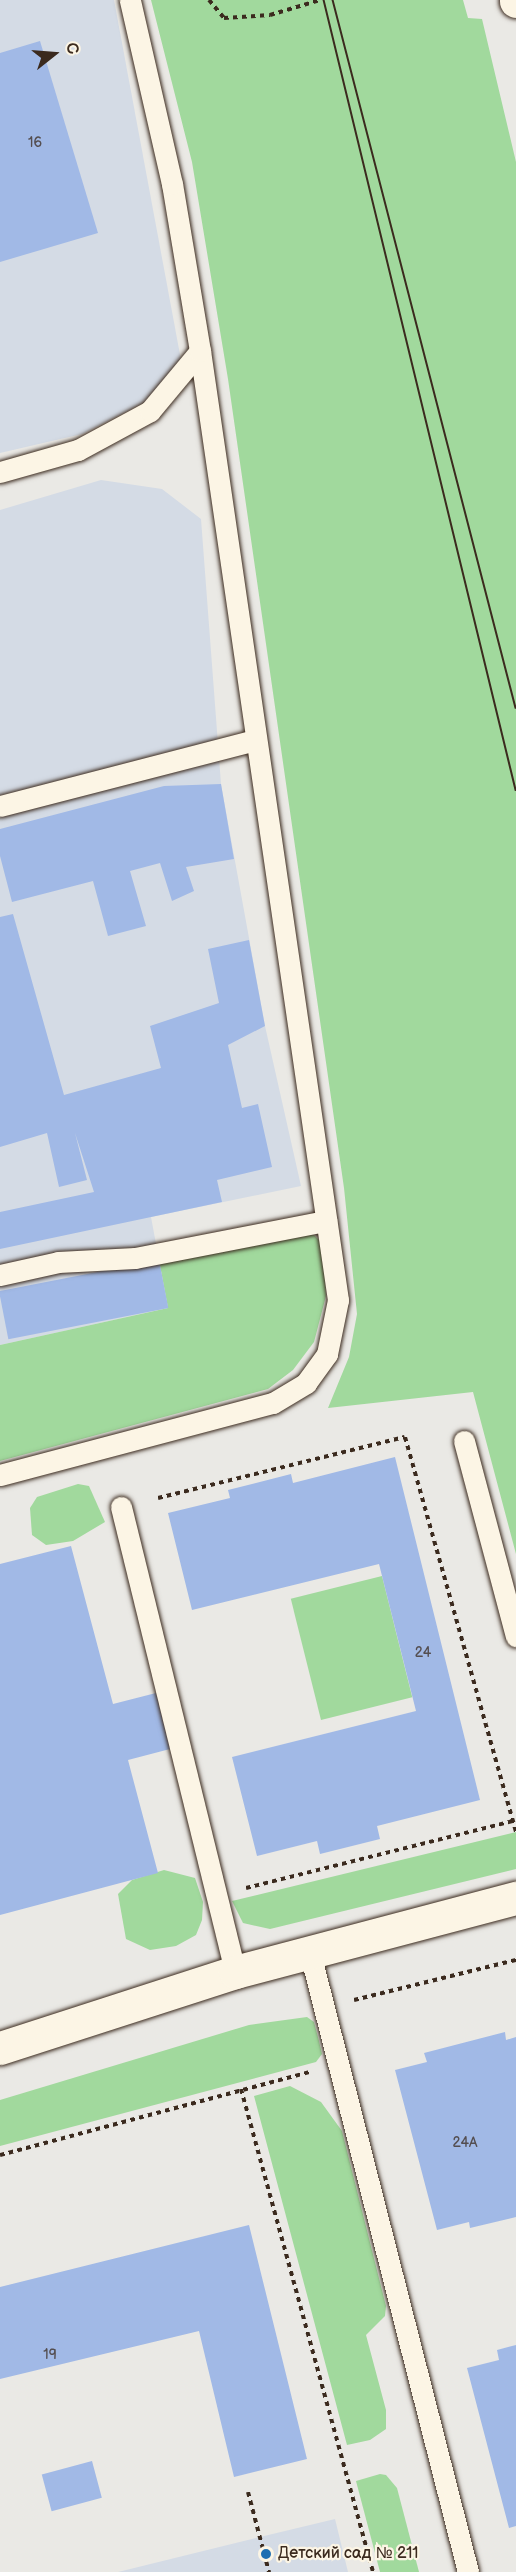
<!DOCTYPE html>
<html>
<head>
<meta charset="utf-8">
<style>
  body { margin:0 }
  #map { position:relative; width:516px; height:2572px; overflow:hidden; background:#eae9e5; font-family:"Balsamiq Sans",sans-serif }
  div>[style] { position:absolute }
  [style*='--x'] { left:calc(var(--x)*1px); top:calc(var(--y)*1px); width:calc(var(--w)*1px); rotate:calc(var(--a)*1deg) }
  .built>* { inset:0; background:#d4dbe5 }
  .green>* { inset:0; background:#a1d99d; transform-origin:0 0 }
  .building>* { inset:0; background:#a1b9e6; transform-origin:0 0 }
  .path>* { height:4px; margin-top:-2px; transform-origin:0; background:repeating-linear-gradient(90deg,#3b2a1e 0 4.5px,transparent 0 9px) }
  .roads { filter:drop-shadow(0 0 2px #3b2a1e) drop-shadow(0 0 2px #3b2a1e) }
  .service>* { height:21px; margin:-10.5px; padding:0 10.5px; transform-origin:10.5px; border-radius:10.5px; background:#fcf5e5 }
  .minor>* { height:33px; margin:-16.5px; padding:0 16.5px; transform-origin:16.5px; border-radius:16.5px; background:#fcf5e5 }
  .secondary>* { height:33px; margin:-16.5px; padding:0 16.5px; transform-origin:16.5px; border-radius:16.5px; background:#fcf5e5 }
  .tram>* { height:1.5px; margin:-0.75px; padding:0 0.75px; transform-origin:0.75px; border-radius:0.75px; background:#3b2a1e }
  .dots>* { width:16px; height:16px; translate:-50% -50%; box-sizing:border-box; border:3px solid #fcf5e5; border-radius:50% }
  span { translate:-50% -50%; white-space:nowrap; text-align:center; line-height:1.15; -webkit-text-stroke:4.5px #fcf5e5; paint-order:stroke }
  .number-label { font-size:14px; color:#544e50 }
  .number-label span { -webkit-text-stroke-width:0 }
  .poi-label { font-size:16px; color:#3b2a1e }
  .left { translate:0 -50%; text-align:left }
  .north { position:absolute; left:24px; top:24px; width:60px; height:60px; -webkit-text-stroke:4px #fcf5e5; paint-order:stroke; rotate:73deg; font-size:16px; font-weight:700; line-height:24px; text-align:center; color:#3b2a1e }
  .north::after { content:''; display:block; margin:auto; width:21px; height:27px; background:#3b2a1e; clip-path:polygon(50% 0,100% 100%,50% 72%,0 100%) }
</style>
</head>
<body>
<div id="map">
  <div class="built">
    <div style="clip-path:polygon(0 0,114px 0,181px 360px,157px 396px,82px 434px,0 453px)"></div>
    <div style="clip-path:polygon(101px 480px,162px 489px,201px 519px,221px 784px,265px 1026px,301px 1186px,151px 1217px,168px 1308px,0 1345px,0 510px)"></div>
    <div style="clip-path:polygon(335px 2519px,348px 2572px,118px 2572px,260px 2537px)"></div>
  </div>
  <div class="green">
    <div style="clip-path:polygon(151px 0,463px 0,468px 18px,482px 19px,516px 162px,516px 1554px,473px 1392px,328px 1408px,349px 1357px,357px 1314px,344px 1188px,228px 379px,192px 162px)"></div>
    <div style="clip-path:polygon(300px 1234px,314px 1235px,323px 1244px,326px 1296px,314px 1342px,293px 1370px,268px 1389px,0 1461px,0 1345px,168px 1308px,159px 1260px)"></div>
    <div style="clip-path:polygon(78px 1484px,89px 1486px,105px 1522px,73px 1541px,46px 1545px,32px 1535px,30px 1508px,37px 1497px)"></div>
    <div style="left:382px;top:1576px;width:125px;height:94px;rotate:76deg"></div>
    <div style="clip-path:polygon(516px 1832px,516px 1869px,270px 1929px,243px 1923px,232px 1901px)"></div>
    <div style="clip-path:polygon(164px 1870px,195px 1878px,203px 1902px,202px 1920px,196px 1935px,176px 1946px,150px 1950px,126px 1939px,118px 1894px,132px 1880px)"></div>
    <div style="clip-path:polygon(307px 2017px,314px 2022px,319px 2041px,322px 2054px,316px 2062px,0 2146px,0 2100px,249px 2025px)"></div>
    <div style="clip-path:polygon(290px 2086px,321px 2102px,342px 2131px,386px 2306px,385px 2316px,366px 2335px,386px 2410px,386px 2429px,370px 2440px,347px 2445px,254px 2096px)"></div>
    <div style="clip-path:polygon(380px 2474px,386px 2475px,397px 2488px,419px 2572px,380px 2572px,356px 2481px)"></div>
  </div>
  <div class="building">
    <div style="clip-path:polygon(40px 41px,98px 233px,0 262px,0 53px)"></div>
    <div style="clip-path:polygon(221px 784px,234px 859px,186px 867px,194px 891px,172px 901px,160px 863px,130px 871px,146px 926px,108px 936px,93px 881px,12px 902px,0 856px,0 829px,164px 786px)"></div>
    <div style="clip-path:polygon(13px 914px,64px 1095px,161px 1068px,150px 1026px,219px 1003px,208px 949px,249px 940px,265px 1026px,228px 1045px,242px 1108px,258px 1104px,272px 1167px,217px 1180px,222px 1202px,0 1249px,0 1212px,94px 1192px,75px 1133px,87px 1180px,59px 1187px,47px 1133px,0 1147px,0 917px)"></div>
    <div style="left:159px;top:1260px;width:49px;height:163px;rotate:79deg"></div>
    <div style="clip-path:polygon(395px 1457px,480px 1800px,377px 1826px,380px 1839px,320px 1854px,317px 1841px,257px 1856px,232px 1757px,416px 1711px,379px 1564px,192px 1610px,168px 1513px,230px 1498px,228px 1490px,291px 1474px,293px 1483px)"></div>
    <div style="clip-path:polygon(71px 1546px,113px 1704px,156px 1693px,170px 1749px,128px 1760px,158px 1873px,0 1915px,0 1564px)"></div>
    <div style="clip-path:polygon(505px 2032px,506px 2040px,516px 2037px,516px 2217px,470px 2228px,469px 2222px,437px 2230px,395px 2070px,427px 2062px,424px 2053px)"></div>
    <div style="clip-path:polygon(249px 2225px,307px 2459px,234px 2477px,199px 2331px,0 2379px,0 2287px)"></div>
    <div style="clip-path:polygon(516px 2345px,516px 2526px,509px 2528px,467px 2368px,499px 2360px,497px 2350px)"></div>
    <div style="left:92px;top:2461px;width:38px;height:52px;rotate:75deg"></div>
  </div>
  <div class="path">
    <div style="--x:209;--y:0;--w:23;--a:50"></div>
    <div style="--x:224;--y:18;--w:46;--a:-3.7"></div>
    <div style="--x:270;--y:15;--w:52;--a:-16.7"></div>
    <div style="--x:158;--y:1498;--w:254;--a:-13.9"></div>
    <div style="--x:405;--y:1437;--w:410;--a:74.3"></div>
    <div style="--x:246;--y:1888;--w:278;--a:-14.1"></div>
    <div style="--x:354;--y:2000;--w:167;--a:-13.9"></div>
    <div style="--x:241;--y:2089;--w:501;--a:74.71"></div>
    <div style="--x:0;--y:2155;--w:320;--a:-15"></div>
    <div style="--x:248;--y:2492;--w:83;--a:75.3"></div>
  </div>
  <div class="roads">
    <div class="service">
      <div style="--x:0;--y:472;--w:81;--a:-15.8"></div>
      <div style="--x:78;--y:450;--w:82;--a:-28.4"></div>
      <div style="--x:150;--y:411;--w:78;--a:-50.2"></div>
      <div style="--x:0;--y:806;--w:264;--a:-14.5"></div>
      <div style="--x:0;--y:1275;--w:59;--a:-12.6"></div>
      <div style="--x:58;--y:1262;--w:77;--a:-3"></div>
      <div style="--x:135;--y:1258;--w:195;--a:-11"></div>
      <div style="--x:464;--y:1441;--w:202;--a:75.1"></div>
      <div style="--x:0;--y:1475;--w:282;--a:-14.8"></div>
      <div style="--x:273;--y:1403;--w:39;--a:-31"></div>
      <div style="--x:306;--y:1383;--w:36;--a:-54"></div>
      <div style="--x:327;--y:1354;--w:55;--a:-78.5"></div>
      <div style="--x:338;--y:1300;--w:959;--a:-98.27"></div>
      <div style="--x:200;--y:351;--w:169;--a:-99.5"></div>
      <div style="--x:172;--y:184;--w:189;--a:-102.9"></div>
      <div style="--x:121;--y:1507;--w:479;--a:76.2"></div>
      <div style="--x:310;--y:1953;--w:639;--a:75.68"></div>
    </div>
    <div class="minor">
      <div style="--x:0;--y:2048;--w:247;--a:-17.9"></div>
      <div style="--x:235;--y:1972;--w:291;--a:-14.8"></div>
    </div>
    <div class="secondary">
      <div style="--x:516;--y:0;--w:1;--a:90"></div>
    </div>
  </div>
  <div class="tram">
    <div style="--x:324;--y:0;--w:813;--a:76.34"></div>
    <div style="--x:333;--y:0;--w:731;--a:75.51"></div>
  </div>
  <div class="dots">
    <div style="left:266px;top:2554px;background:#1f6fb2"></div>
  </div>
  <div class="number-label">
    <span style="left:35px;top:143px">16</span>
    <span style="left:423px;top:1653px">24</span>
    <span style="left:465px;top:2143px">24А</span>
    <span style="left:50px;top:2355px">19</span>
  </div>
  <div class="poi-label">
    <span class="left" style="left:278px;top:2554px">Детский сад № 211</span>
  </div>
  <div class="north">С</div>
</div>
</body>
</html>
